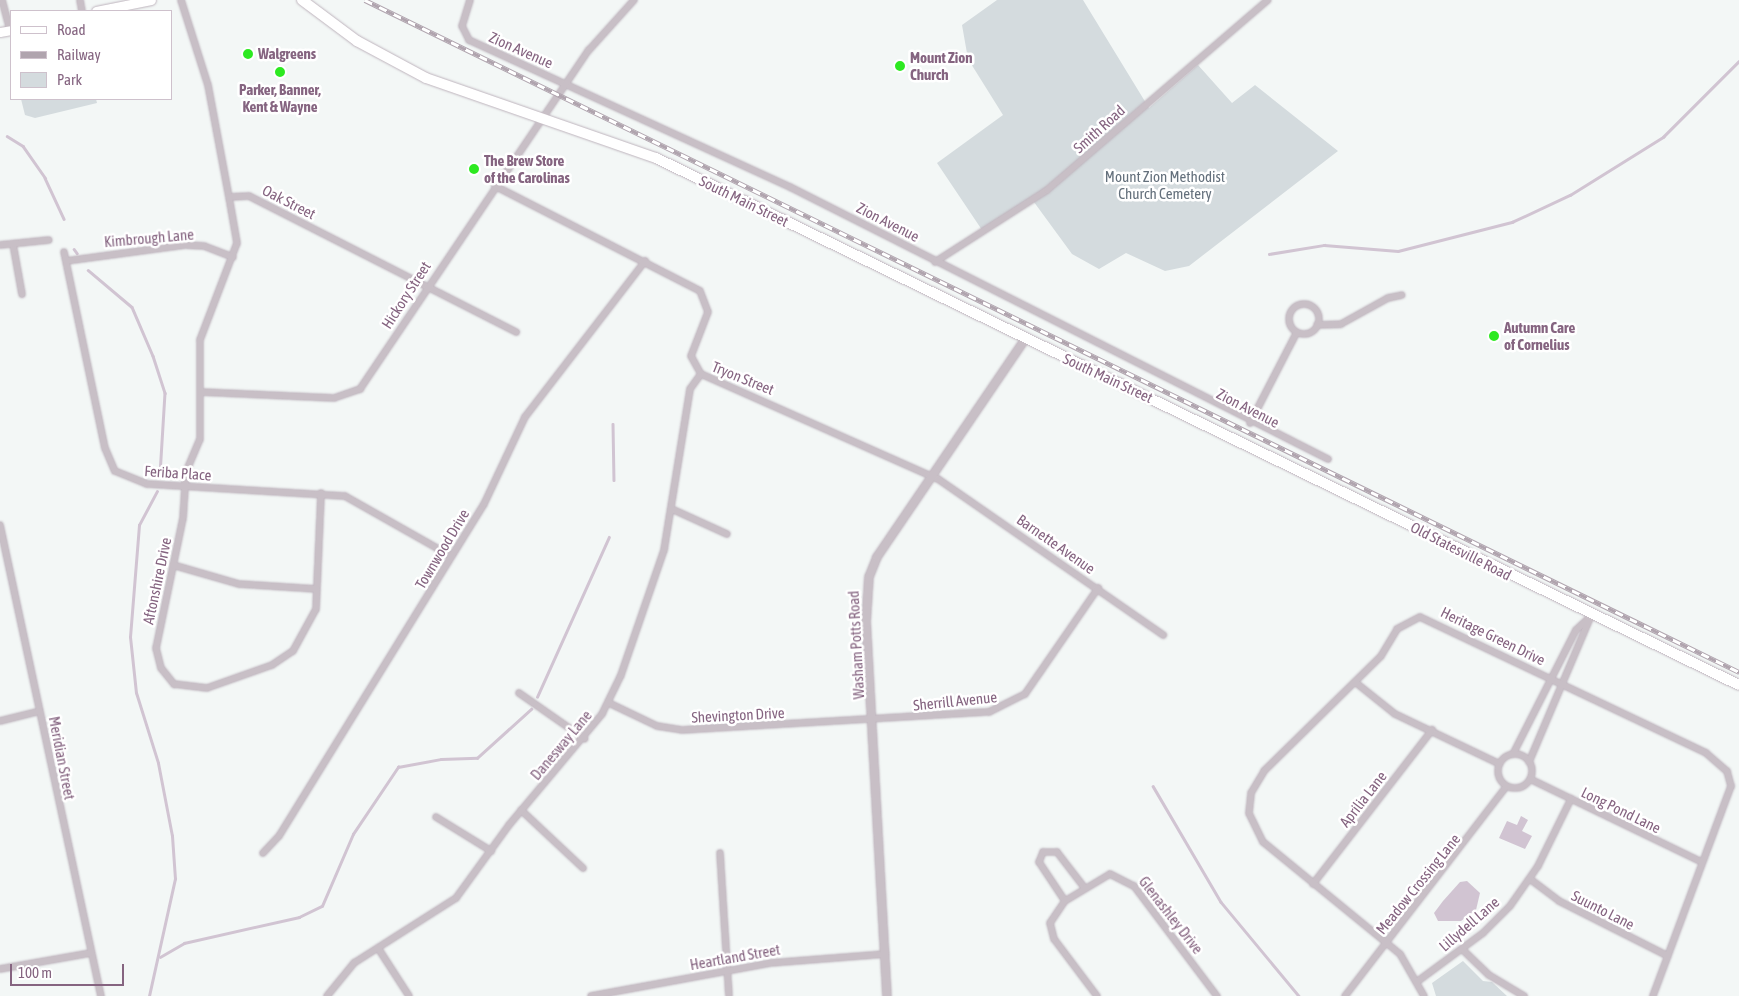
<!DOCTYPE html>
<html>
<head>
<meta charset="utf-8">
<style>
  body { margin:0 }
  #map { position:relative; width:1739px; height:996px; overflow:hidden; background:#f3f7f6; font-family:"Asap Condensed",sans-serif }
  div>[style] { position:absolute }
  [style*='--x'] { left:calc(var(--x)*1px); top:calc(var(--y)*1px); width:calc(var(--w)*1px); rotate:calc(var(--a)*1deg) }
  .green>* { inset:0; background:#d4dbde }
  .water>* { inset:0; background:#d1c4d2 }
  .stream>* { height:2.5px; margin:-1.25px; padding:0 1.25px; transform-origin:1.25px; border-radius:1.25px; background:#d1c4d2 }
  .roads { filter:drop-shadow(0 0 1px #beb4bd) drop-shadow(0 0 1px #beb4bd) }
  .minor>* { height:6px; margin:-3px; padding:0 3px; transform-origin:3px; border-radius:3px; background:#c8bfc6 }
  .minor>.ring { margin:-3px; padding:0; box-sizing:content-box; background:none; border:6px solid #c8bfc6; border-radius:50% }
  .tertiary>* { height:8px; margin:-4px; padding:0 4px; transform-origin:4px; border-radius:4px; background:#c8bfc6 }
  .secondary>* { height:9px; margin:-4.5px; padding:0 4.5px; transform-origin:4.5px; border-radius:4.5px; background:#fff }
  .primary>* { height:10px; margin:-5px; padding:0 5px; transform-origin:5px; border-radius:5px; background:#fff }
  .rail>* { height:4.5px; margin-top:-2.25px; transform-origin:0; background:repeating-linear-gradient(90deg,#fff 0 8px,#b0a4ae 0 16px); box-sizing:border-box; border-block:1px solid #b0a4ae }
  .dots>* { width:14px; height:14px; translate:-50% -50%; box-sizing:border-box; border:2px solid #fff; border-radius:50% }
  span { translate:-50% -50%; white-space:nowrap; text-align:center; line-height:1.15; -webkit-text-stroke:5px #fff; paint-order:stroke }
  .street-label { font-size:15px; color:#856480 }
  .poi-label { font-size:15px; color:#856480; font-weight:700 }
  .left { translate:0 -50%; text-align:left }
  .park-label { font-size:15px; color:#64707c }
  .legend { position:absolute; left:10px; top:10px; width:162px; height:90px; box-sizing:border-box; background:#fff; border:1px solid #cec1cc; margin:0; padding:6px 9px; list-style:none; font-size:15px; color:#856480 }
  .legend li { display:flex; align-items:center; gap:10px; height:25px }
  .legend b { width:25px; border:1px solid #cec1cc }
  .scale { position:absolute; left:10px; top:964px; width:114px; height:22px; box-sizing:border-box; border:2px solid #856480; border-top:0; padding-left:6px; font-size:15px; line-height:18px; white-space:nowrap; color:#856480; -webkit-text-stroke:4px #fff; paint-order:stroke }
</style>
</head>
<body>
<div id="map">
  <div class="green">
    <div style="clip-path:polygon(997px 0,1083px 0,1149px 108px,1198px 65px,1232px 103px,1255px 85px,1338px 151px,1189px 266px,1165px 271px,1126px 253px,1099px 269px,1072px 254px,1031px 198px,982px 230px,937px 163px,1003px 115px,968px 59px,962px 25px)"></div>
    <div style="clip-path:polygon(21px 99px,96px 99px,97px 103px,35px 118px,25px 115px)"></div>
    <div style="clip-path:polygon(1463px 961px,1483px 981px,1492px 982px,1507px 996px,1436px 996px,1432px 983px)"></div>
  </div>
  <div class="water">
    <div style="clip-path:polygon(1521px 816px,1528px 820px,1522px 831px,1532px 836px,1525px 849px,1499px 838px,1507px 821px,1517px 825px)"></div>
    <div style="clip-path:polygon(1467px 881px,1480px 893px,1476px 910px,1461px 921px,1438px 921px,1434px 913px,1443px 901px,1460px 882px)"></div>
  </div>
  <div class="stream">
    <div style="--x:7;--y:136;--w:19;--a:32"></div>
    <div style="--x:23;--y:146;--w:39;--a:55"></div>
    <div style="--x:45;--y:178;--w:45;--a:65.1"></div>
    <div style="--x:74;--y:249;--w:5;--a:53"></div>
    <div style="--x:1269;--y:254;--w:56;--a:-9.3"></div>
    <div style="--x:1324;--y:245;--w:74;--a:4.6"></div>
    <div style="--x:1398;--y:251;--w:118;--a:-14.3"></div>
    <div style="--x:1512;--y:222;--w:64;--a:-25"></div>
    <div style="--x:1570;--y:195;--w:110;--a:-31.9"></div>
    <div style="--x:1663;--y:137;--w:107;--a:-45"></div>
    <div style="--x:88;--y:270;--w:57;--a:40.1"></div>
    <div style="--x:132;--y:307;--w:53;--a:66.8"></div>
    <div style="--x:153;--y:356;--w:39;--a:72"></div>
    <div style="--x:165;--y:393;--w:81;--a:93.5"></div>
    <div style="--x:613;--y:424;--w:56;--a:89"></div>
    <div style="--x:537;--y:697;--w:175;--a:-65.8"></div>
    <div style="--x:1153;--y:786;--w:134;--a:59.6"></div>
    <div style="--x:1221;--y:902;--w:122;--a:50.3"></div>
    <div style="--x:160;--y:957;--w:28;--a:-30"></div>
    <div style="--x:184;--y:943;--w:118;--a:-12.7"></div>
    <div style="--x:299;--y:917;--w:25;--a:-26"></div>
    <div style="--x:322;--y:906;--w:78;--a:-66.7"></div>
    <div style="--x:353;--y:834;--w:81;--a:-56.1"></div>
    <div style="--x:398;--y:767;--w:44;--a:-10.5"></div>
    <div style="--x:441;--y:759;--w:36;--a:-2"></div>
    <div style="--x:477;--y:758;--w:73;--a:-42.2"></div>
    <div style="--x:149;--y:996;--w:120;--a:-77.5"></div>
    <div style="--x:175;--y:879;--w:43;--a:-94"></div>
    <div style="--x:172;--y:836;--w:74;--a:-100.9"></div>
    <div style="--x:158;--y:763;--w:73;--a:-107.4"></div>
    <div style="--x:136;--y:693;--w:56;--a:-96.1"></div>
    <div style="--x:130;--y:637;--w:112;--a:-85.4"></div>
    <div style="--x:139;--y:525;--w:38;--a:-62"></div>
  </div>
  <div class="roads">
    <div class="minor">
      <div style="--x:2;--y:0;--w:31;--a:75"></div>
      <div style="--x:80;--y:0;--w:11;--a:80"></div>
      <div style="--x:181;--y:0;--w:89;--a:72.4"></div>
      <div style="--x:208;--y:85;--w:114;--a:79.4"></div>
      <div style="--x:229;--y:197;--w:20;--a:-3"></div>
      <div style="--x:249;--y:196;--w:300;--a:27"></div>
      <div style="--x:470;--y:0;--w:27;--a:107"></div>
      <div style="--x:462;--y:26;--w:16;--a:63"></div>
      <div style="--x:469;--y:40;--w:353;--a:24.6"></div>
      <div style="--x:790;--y:187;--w:603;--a:26.82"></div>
      <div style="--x:495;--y:186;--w:230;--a:27.1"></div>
      <div style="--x:700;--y:291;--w:22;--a:69"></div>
      <div style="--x:708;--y:312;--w:47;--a:111.1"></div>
      <div style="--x:691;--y:356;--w:21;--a:61"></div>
      <div style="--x:701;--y:374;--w:259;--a:23.9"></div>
      <div style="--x:938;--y:479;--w:274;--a:34.7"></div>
      <div style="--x:229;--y:197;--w:47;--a:80.1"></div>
      <div style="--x:237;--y:243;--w:104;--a:110.9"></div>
      <div style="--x:200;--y:340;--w:99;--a:90"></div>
      <div style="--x:200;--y:439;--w:36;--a:113"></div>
      <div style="--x:186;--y:472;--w:46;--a:93.7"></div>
      <div style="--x:183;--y:518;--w:133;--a:101.7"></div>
      <div style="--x:156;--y:648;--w:21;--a:76"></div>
      <div style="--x:161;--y:668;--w:21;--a:51"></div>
      <div style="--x:174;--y:684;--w:33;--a:7"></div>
      <div style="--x:207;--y:688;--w:69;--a:-19.5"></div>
      <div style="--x:272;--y:665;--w:25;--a:-34"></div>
      <div style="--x:293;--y:651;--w:48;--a:-61.3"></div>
      <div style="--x:316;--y:609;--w:116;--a:-87.5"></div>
      <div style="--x:13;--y:244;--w:51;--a:79.8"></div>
      <div style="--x:0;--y:245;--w:49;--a:-5.8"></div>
      <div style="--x:64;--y:252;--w:200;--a:78.2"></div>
      <div style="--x:105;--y:448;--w:25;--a:67"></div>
      <div style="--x:115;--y:471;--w:35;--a:22"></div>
      <div style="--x:147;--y:484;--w:198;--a:3.5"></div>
      <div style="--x:345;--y:496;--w:122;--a:29.5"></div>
      <div style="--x:66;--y:261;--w:120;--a:-7.7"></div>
      <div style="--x:185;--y:245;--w:19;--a:3"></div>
      <div style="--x:204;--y:246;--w:31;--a:21"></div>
      <div style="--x:935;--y:262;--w:133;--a:-32.7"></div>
      <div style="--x:1047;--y:190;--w:291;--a:-40.7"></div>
      <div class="ring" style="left:1289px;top:304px;width:24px;height:24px"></div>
      <div style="--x:1317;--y:325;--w:24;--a:-2"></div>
      <div style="--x:1341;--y:324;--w:54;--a:-29"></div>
      <div style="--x:1388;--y:298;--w:14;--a:-12"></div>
      <div style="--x:201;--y:392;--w:133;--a:2.6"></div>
      <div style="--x:334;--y:398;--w:28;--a:-19"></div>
      <div style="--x:360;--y:389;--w:409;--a:-56"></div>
      <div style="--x:589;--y:50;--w:67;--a:-48"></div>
      <div style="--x:1250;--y:423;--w:102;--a:-62.7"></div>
      <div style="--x:674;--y:510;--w:58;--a:24.4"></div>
      <div style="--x:0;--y:525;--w:482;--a:77.9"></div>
      <div style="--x:173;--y:565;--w:69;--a:16.1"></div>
      <div style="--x:239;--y:584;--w:78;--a:3.7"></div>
      <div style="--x:1355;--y:682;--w:51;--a:38.7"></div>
      <div style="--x:1395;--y:714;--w:116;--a:25.5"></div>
      <div style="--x:519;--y:693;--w:80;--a:34.9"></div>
      <div style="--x:609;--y:703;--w:53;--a:25.6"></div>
      <div style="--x:657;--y:726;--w:25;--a:9"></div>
      <div style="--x:682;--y:730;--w:308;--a:-3.4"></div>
      <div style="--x:989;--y:712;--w:40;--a:-26.6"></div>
      <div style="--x:1025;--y:694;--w:129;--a:-55.4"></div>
      <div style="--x:0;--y:721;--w:41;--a:-14"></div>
      <div style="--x:1513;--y:754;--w:139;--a:-63.1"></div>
      <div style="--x:1576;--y:630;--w:21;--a:-43"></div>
      <div class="ring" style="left:1498px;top:754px;width:28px;height:28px"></div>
      <div style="--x:1529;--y:762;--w:159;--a:-67"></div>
      <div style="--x:1530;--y:779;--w:191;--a:25.8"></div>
      <div style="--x:521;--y:810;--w:85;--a:43.1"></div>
      <div style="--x:436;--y:817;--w:65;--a:31.7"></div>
      <div style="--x:263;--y:853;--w:23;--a:-47"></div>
      <div style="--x:279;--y:836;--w:390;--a:-58.3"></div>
      <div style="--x:484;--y:504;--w:96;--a:-64.8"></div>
      <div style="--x:525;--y:417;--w:197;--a:-52.4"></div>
      <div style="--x:720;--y:853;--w:143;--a:86.4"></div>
      <div style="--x:1530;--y:879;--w:36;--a:37"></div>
      <div style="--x:1559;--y:901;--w:122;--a:26.8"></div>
      <div style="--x:1313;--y:884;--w:195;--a:-52.3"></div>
      <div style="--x:1065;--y:901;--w:47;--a:-123.7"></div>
      <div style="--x:1039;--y:862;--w:11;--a:-68"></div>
      <div style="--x:1043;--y:852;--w:14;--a:0"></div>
      <div style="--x:1057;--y:852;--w:44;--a:52.4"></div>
      <div style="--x:378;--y:948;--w:57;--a:57.1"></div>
      <div style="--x:1463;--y:950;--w:36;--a:44"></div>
      <div style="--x:1489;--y:975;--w:41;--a:31"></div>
      <div style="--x:0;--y:969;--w:92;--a:-10"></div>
      <div style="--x:1418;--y:981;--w:81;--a:-36.4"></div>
      <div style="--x:1483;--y:933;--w:38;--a:-45"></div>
      <div style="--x:1510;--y:906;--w:49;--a:-55"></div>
      <div style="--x:1538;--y:866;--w:75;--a:-63.8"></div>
      <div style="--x:327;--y:996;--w:43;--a:-50.7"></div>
      <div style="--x:354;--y:963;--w:121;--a:-32.5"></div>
      <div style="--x:456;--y:898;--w:90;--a:-54"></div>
      <div style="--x:509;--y:825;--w:145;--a:-50"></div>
      <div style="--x:602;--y:714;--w:43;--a:-64"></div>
      <div style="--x:621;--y:675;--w:132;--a:-71"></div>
      <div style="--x:664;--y:550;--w:163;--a:-80.8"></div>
      <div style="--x:690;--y:389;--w:19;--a:-54"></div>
      <div style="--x:591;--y:996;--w:182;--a:-10.4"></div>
      <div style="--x:770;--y:963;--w:116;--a:-4.4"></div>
      <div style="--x:1097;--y:996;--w:71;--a:-127"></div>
      <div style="--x:1054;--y:939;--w:16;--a:-104"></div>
      <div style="--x:1050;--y:923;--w:27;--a:-56"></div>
      <div style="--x:1065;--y:901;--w:52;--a:-31"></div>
      <div style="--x:1110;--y:874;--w:27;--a:27"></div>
      <div style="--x:1134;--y:886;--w:138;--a:53"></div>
      <div style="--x:1345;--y:996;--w:265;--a:-52.4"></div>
      <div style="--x:1424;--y:996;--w:48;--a:-119.7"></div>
      <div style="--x:1400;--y:954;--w:177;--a:-140.7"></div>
      <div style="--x:1263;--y:842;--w:32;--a:-116"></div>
      <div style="--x:1249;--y:813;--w:20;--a:-84"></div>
      <div style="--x:1251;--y:793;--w:26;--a:-59"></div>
      <div style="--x:1264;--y:771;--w:164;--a:-44.5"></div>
      <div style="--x:1381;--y:656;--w:31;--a:-59"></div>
      <div style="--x:1397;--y:629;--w:26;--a:-28"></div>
      <div style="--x:1420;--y:617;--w:317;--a:25.4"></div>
      <div style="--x:1706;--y:753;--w:28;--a:41"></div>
      <div style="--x:1727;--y:771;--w:16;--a:75"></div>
      <div style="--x:1731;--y:786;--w:224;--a:110.4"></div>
    </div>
    <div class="tertiary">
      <div style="--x:887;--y:996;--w:374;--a:-93.2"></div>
      <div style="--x:866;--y:623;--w:46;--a:-86.3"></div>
      <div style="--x:869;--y:577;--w:22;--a:-68"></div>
      <div style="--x:877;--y:557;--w:263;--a:-55.8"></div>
    </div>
    <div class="secondary">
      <div style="--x:96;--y:11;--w:56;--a:-11.3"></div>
      <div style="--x:0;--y:32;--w:11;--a:-10"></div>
    </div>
    <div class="primary">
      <div style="--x:302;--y:0;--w:69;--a:36.7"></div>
      <div style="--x:357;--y:41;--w:78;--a:28.2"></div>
      <div style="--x:426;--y:78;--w:244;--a:19.2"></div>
      <div style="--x:656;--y:158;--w:1204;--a:25.95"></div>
    </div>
  </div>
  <div class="rail">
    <div style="--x:365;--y:0;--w:1530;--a:26.06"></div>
  </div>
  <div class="dots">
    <div style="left:248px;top:54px;background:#2de921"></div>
    <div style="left:900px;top:66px;background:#2de921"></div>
    <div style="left:280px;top:72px;background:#2de921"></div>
    <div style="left:474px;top:169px;background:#2de921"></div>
    <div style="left:1494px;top:336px;background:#2de921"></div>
  </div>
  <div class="street-label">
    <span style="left:521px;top:50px;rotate:24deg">Zion Avenue</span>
    <span style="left:1099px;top:129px;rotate:-42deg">Smith Road</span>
    <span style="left:744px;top:201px;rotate:26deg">South Main Street</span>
    <span style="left:289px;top:202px;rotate:27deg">Oak Street</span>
    <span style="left:888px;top:222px;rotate:27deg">Zion Avenue</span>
    <span style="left:149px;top:238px;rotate:-5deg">Kimbrough Lane</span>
    <span style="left:406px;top:295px;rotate:-57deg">Hickory Street</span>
    <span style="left:743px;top:378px;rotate:22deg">Tryon Street</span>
    <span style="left:1108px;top:378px;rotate:25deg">South Main Street</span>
    <span style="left:1248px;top:408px;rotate:27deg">Zion Avenue</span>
    <span style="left:178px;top:473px;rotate:4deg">Feriba Place</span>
    <span style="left:1056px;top:544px;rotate:35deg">Barnette Avenue</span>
    <span style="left:442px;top:549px;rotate:-59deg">Townwood Drive</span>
    <span style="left:1461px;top:551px;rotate:27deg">Old Statesville Road</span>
    <span style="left:157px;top:581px;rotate:-78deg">Aftonshire Drive</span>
    <span style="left:1493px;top:636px;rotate:26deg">Heritage Green Drive</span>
    <span style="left:856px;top:645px;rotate:-93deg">Washam Potts Road</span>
    <span style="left:955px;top:701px;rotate:-6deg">Sherrill Avenue</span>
    <span style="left:738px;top:715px;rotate:-3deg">Shevington Drive</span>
    <span style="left:561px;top:745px;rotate:-50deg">Danesway Lane</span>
    <span style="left:62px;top:758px;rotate:79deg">Meridian Street</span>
    <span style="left:1363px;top:799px;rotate:-52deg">Aprilia Lane</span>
    <span style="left:1621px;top:810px;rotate:26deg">Long Pond Lane</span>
    <span style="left:1418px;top:884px;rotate:-51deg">Meadow Crossing Lane</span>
    <span style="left:1603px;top:910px;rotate:27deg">Suunto Lane</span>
    <span style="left:1171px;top:915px;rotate:52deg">Glenashley Drive</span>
    <span style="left:1469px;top:924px;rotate:-41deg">Lillydell Lane</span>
    <span style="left:735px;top:957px;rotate:-10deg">Heartland Street</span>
  </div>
  <div class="poi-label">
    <span class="left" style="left:258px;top:54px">Walgreens</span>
    <span class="left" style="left:910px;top:66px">Mount Zion<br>Church</span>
    <span style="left:280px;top:98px">Parker, Banner,<br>Kent &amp; Wayne</span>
    <span class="left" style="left:484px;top:169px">The Brew Store<br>of the Carolinas</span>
    <span class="left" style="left:1504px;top:336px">Autumn Care<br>of Cornelius</span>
  </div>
  <div class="park-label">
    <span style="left:1165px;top:185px">Mount Zion Methodist<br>Church Cemetery</span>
  </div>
  <ul class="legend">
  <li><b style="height:6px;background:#fff"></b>Road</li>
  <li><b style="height:6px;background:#b0a4ae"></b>Railway</li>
  <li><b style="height:14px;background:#d4dbde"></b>Park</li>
  </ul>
  <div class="scale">100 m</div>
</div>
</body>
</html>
